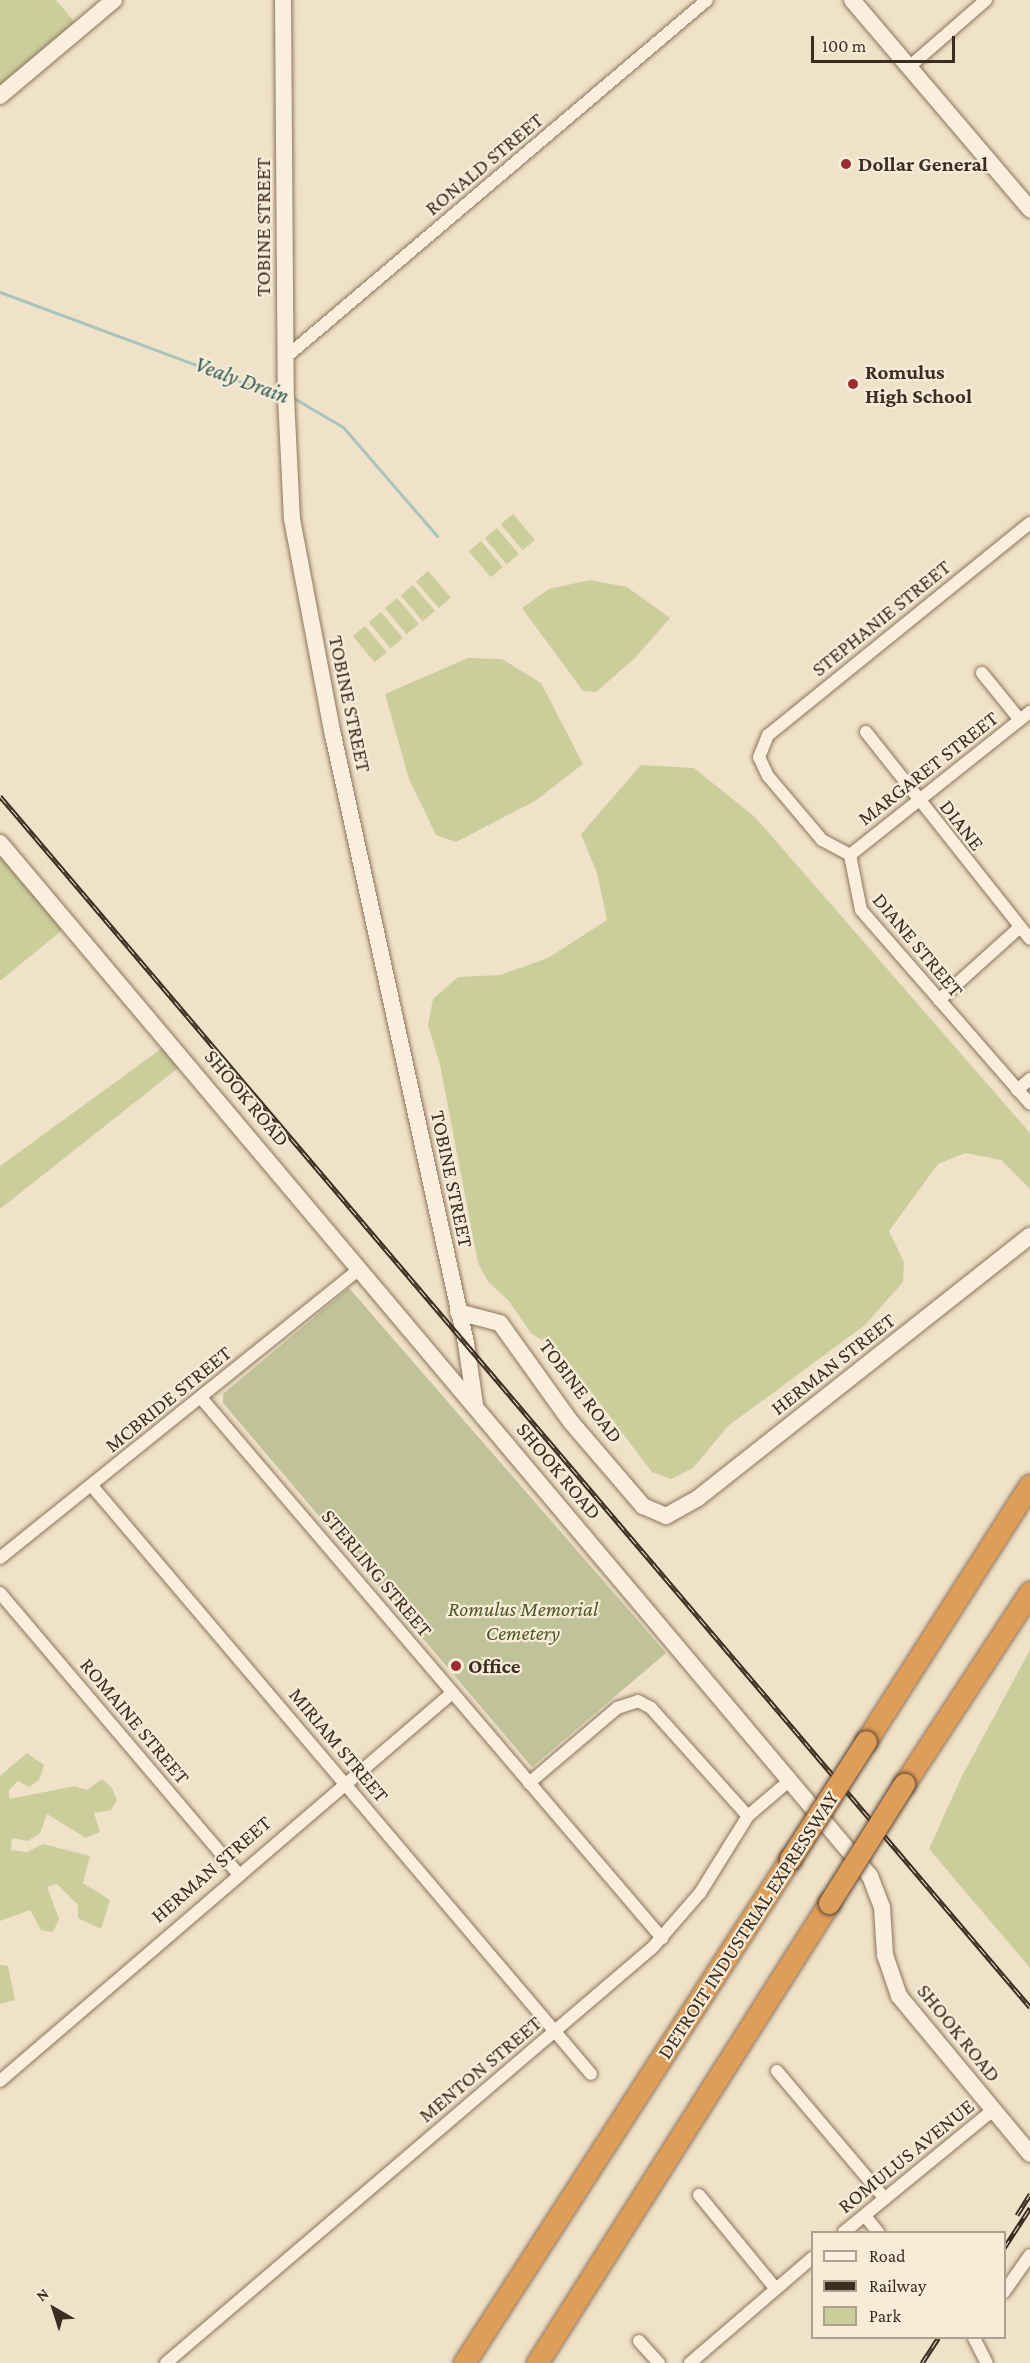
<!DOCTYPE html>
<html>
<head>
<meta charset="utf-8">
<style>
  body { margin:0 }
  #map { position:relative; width:1030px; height:2363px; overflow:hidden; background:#efe2c8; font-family:"Crimson Pro",serif }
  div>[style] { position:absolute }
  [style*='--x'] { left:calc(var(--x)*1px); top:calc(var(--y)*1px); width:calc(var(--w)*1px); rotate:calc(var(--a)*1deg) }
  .green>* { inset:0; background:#cbce9b; transform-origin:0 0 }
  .cemetery>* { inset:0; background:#c0c39a }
  .stream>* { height:3px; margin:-1.5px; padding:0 1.5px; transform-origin:1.5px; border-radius:1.5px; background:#a9c4bb }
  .roads { filter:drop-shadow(0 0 2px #8c745c) drop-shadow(0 0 2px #8c745c) }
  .street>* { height:12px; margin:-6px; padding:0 6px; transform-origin:6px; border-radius:6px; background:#faefdc }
  .secondary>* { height:16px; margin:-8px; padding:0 8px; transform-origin:8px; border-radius:8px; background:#faefdc }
  .highway>* { height:21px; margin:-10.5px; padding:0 10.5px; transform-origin:10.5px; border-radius:10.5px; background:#de9d59 }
  .rail>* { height:5px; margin-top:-2.5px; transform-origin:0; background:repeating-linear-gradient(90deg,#f7ecd8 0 9px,#3c2d20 0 18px); box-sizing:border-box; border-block:2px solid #3c2d20 }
  .bridges { filter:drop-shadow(0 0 2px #5a4230) drop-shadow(0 0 2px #5a4230) }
  .highway-bridge>* { height:21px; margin:-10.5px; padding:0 10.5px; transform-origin:10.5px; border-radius:10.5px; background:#de9d59 }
  .dots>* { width:16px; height:16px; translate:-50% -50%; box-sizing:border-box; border:3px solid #f7ecd8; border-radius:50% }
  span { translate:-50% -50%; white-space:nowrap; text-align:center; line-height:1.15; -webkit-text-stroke:4.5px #f7ecd8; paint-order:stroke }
  .street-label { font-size:21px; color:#3c2d20 }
  .poi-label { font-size:21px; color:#3c2d20; font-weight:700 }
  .left { translate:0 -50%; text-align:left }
  .park-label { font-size:21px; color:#4f5927; font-style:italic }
  .water-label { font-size:22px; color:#2f5c57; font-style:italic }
  .legend { position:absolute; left:811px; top:2231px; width:195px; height:108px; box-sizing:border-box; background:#f7ecd8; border:2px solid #aca08e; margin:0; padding:8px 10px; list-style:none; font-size:18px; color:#3c2d20 }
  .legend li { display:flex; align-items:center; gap:12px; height:30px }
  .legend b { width:30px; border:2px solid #aca08e }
  .north { position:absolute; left:24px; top:2279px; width:60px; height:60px; -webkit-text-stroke:4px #f7ecd8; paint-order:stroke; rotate:321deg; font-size:16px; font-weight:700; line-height:24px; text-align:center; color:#3c2d20 }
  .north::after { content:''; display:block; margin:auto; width:21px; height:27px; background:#3c2d20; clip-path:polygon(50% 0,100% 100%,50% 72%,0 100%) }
  .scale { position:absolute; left:811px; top:36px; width:144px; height:27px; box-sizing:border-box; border:3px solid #3c2d20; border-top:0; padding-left:8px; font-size:18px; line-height:21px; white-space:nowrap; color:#3c2d20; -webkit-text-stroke:4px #f7ecd8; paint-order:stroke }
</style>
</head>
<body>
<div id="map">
  <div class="green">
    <div style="clip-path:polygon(0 0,56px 0,77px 25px,0 90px)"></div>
    <div style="left:513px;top:514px;width:34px;height:16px;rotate:50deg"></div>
    <div style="left:497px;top:528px;width:34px;height:16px;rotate:50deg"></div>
    <div style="left:481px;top:541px;width:34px;height:16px;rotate:50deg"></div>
    <div style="left:428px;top:571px;width:35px;height:16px;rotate:49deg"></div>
    <div style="clip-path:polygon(590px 580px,627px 587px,670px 618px,634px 659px,596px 692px,583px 691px,522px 608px,549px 589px)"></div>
    <div style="left:413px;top:585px;width:34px;height:16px;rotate:50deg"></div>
    <div style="left:397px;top:598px;width:34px;height:16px;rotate:50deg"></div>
    <div style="left:381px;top:612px;width:34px;height:16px;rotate:50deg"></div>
    <div style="left:365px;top:626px;width:34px;height:16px;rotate:50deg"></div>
    <div style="clip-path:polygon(468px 658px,502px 659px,541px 683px,583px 764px,535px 801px,456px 842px,436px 835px,409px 779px,385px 694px)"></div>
    <div style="clip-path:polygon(641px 765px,694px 768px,755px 817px,1030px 1133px,1030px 1189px,1001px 1160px,965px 1153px,938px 1164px,889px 1231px,904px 1262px,903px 1282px,865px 1325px,728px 1426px,693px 1468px,671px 1479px,652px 1472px,564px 1356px,531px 1333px,508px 1300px,488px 1282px,478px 1263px,440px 1065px,428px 1025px,433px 999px,458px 977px,500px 975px,548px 958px,607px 920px,597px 873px,581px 834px)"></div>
    <div style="clip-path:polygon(0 850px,66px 927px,0 981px)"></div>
    <div style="clip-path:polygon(165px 1046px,182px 1065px,0 1209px,0 1166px)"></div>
    <div style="clip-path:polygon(1030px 1650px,1030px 1968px,929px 1849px,961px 1778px)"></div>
    <div style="clip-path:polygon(27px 1753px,44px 1765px,39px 1780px,29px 1787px,18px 1781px,9px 1790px,9px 1799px,75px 1786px,87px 1790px,102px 1779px,112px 1788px,117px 1800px,111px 1810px,94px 1813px,100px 1832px,86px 1838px,47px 1814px,40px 1833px,28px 1841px,12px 1838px,11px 1850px,27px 1852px,43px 1844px,90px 1856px,83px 1883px,110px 1900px,101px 1929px,78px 1918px,78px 1905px,57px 1884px,47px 1887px,59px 1919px,53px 1932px,41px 1930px,30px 1910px,0 1921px,0 1776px)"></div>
    <div style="clip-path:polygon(0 1965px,8px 1966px,15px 2000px,0 2004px)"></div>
  </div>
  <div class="cemetery">
    <div style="clip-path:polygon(349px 1288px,666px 1653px,532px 1767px,223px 1403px,223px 1394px)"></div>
  </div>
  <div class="stream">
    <div style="--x:0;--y:292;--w:298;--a:20.4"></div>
    <div style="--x:292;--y:397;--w:59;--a:30.5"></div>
    <div style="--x:343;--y:427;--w:144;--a:49.2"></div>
  </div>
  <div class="roads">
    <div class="street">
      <div style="--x:909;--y:67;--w:102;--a:-41"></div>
      <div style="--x:286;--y:357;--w:552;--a:-40.3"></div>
      <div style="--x:1030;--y:523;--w:337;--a:141"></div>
      <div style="--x:768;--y:735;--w:24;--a:112"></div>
      <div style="--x:759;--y:757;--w:21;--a:65"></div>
      <div style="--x:768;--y:776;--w:84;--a:49.8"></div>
      <div style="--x:822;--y:840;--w:32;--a:28"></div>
      <div style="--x:850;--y:855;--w:56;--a:78.7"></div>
      <div style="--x:861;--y:910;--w:257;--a:48.9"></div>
      <div style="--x:982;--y:673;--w:60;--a:51"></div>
      <div style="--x:866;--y:732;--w:264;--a:51.6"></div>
      <div style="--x:850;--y:855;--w:230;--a:-38.5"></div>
      <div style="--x:939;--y:1000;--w:109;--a:-42"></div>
      <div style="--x:1017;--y:1090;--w:17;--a:-40"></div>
      <div style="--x:202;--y:1399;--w:709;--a:49.52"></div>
      <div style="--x:92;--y:1486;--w:771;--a:49.68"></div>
      <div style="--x:0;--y:1558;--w:461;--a:-38.8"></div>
      <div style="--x:0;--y:1593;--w:370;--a:49.7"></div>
      <div style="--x:529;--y:1783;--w:116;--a:-40.4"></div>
      <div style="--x:617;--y:1708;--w:22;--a:-18"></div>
      <div style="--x:638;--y:1701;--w:15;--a:28"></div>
      <div style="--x:651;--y:1708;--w:145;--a:48.1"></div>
      <div style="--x:777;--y:2071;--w:167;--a:49.8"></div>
      <div style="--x:0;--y:2081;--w:596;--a:-40.64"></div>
      <div style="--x:699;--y:2195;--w:120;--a:50.7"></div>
      <div style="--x:865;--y:2216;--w:21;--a:51"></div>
      <div style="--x:844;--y:2232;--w:193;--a:-39.3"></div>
      <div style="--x:1004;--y:2292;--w:45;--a:-54.9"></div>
      <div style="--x:974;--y:2338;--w:28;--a:63"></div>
      <div style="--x:639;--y:2341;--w:30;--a:48"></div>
      <div style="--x:166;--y:2363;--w:640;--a:-40.5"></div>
      <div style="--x:653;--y:1947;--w:72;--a:-49"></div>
      <div style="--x:700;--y:1893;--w:91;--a:-58.1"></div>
      <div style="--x:748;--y:1816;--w:55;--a:-40.6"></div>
      <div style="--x:690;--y:2363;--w:161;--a:-40.7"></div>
    </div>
    <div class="secondary">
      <div style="--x:283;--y:0;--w:397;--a:89.6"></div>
      <div style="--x:286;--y:397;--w:122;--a:87.2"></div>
      <div style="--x:292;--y:519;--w:220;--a:79.3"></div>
      <div style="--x:333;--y:735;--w:622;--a:77.66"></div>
      <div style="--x:466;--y:1343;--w:63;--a:81.7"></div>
      <div style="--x:852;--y:0;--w:275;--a:49.6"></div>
      <div style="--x:0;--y:96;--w:149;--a:-40.1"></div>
      <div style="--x:0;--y:843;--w:1351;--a:49.9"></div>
      <div style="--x:870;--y:1876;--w:33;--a:69"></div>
      <div style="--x:882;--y:1907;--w:48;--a:86.4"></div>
      <div style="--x:885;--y:1955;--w:43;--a:71.1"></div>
      <div style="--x:899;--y:1996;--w:205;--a:50.3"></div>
      <div style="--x:458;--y:1312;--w:43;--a:14.7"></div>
      <div style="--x:500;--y:1323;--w:122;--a:54.4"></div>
      <div style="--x:571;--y:1422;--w:111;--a:49.4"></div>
      <div style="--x:643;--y:1506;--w:25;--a:23"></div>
      <div style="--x:666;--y:1516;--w:37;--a:-29"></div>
      <div style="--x:698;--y:1498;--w:423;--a:-38.3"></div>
    </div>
    <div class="highway">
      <div style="--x:866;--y:1741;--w:304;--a:-57.4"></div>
      <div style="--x:904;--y:1784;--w:230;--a:-56.7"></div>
      <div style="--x:464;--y:2363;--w:600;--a:-57.1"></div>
      <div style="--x:537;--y:2363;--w:545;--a:-57.59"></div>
    </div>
  </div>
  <div class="rail">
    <div style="--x:0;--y:796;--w:1590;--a:49.62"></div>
    <div style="--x:1017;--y:2215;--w:25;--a:-58"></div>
    <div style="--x:1004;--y:2248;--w:48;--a:-57"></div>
    <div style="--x:922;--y:2363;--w:30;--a:-57"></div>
  </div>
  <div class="bridges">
    <div class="highway-bridge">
      <div style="--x:790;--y:1859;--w:140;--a:-57.2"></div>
      <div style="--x:829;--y:1903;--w:141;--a:-57.8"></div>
    </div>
  </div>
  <div class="dots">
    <div style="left:846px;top:164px;background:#9c2b32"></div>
    <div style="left:853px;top:384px;background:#9c2b32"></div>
    <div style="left:456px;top:1666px;background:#9c2b32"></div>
  </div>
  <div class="street-label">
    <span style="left:484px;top:164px;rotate:-40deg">RONALD STREET</span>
    <span style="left:263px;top:227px;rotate:-90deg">TOBINE STREET</span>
    <span style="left:881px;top:618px;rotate:-39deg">STEPHANIE STREET</span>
    <span style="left:350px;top:704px;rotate:78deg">TOBINE STREET</span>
    <span style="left:928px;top:768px;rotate:-38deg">MARGARET STREET</span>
    <span style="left:962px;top:825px;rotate:52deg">DIANE</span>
    <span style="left:918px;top:945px;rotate:50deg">DIANE STREET</span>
    <span style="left:247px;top:1098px;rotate:50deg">SHOOK ROAD</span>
    <span style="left:452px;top:1179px;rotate:78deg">TOBINE STREET</span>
    <span style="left:833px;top:1364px;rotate:-38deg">HERMAN STREET</span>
    <span style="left:581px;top:1391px;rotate:53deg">TOBINE ROAD</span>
    <span style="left:168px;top:1399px;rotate:-39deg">MCBRIDE STREET</span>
    <span style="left:559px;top:1471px;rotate:50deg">SHOOK ROAD</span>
    <span style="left:377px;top:1573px;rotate:50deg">STERLING STREET</span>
    <span style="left:135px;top:1721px;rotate:50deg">ROMAINE STREET</span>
    <span style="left:339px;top:1745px;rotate:50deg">MIRIAM STREET</span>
    <span style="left:211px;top:1869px;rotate:-41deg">HERMAN STREET</span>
    <span style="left:748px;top:1925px;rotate:-57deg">DETROIT INDUSTRIAL EXPRESSWAY</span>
    <span style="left:959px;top:2033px;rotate:51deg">SHOOK ROAD</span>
    <span style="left:480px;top:2069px;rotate:-40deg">MENTON STREET</span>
    <span style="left:906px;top:2156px;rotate:-39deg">ROMULUS AVENUE</span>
  </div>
  <div class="poi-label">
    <span class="left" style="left:858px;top:164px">Dollar General</span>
    <span class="left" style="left:865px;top:384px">Romulus<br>High School</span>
    <span class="left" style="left:468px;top:1666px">Office</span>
  </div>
  <div class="park-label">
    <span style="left:523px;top:1621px">Romulus Memorial<br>Cemetery</span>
  </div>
  <div class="water-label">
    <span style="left:242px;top:380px;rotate:20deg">Vealy Drain</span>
  </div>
  <ul class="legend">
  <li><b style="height:8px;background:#faefdc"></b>Road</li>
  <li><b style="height:8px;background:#3c2d20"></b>Railway</li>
  <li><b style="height:16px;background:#cbce9b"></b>Park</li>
  </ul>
  <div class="north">N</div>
  <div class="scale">100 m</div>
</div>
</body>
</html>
